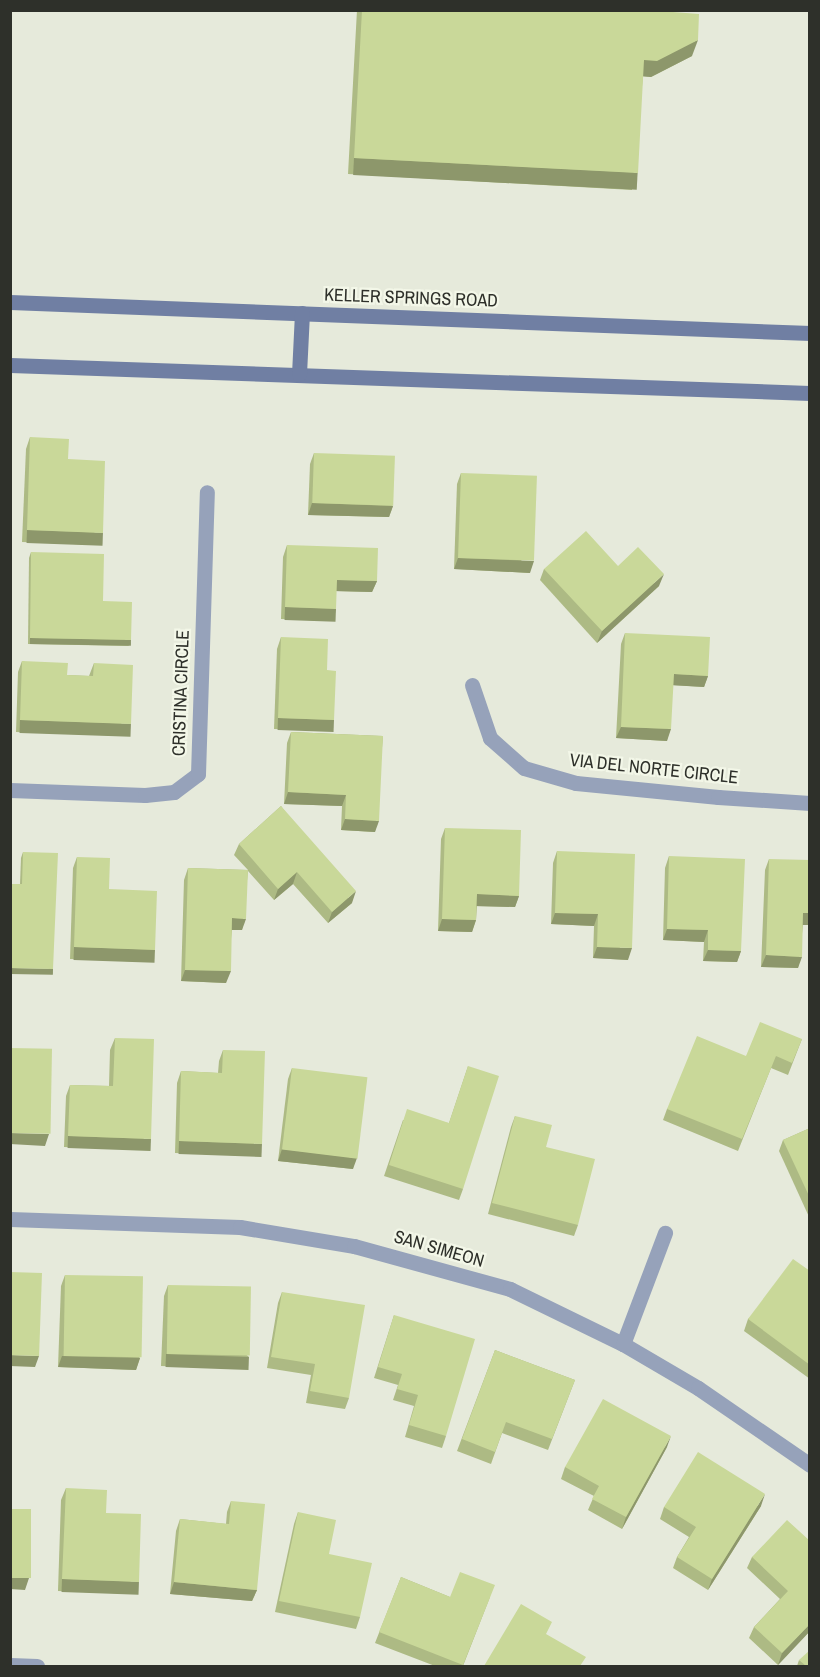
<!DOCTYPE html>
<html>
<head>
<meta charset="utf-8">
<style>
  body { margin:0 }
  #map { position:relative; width:820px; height:1677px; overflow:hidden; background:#e6eadb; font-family:"Archivo Narrow",sans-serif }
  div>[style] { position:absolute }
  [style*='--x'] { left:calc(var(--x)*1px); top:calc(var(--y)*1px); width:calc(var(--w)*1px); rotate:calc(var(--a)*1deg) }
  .minor>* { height:15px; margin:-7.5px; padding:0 7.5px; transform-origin:7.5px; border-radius:7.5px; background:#96a2ba }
  .secondary>* { height:15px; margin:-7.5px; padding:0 7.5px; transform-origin:7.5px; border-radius:7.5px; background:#707fa3 }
  .wall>* { inset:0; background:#adba84 }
  .shaded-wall>* { inset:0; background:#8d976b; transform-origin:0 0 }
  .building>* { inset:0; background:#c9d899; transform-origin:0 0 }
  span { translate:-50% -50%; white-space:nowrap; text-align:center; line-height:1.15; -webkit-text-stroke:4.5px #f3f7e8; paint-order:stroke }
  .street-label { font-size:18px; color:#2e302a }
  .frame { position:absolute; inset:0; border:12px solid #2e302a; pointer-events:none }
</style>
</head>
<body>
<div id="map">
  <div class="minor">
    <div style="--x:472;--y:685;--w:56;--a:71.2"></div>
    <div style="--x:490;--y:738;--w:45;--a:41.4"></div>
    <div style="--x:524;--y:768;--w:54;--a:16.1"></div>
    <div style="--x:576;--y:783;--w:143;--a:5.6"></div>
    <div style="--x:718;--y:797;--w:92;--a:3.7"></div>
    <div style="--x:10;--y:790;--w:135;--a:2.1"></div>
    <div style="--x:145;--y:795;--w:29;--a:-6"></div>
    <div style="--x:174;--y:792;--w:30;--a:-37"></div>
    <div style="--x:198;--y:774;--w:282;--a:-88.2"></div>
    <div style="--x:10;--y:1219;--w:230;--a:2"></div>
    <div style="--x:240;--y:1227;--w:116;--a:9.5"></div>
    <div style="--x:354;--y:1246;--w:162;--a:15.4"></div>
    <div style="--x:510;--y:1289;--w:126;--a:26"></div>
    <div style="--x:623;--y:1344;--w:87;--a:30.4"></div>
    <div style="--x:698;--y:1388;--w:136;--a:34.5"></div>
    <div style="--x:623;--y:1344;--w:119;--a:-69.3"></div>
    <div style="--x:10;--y:1665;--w:27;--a:2"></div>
  </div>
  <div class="secondary">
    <div style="--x:10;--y:302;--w:801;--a:2.22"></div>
    <div style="--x:10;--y:365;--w:800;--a:2"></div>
    <div style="--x:299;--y:374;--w:61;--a:-87.2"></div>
  </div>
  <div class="wall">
    <div style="clip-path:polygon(357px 10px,647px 10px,692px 56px,651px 77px,643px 76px,632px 190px,348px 174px)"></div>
    <div style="clip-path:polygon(30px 437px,68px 459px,99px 545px,22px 542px,26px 449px)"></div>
    <div style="clip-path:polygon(314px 453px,393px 506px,389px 517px,308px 515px,310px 464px)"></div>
    <div style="clip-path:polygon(461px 473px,530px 573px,454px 569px,457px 484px)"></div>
    <div style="clip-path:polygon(287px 545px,377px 581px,372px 592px,336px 591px,336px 609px,332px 621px,281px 619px,283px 557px)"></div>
    <div style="clip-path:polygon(31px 552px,103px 601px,129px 646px,28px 644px,29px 558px)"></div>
    <div style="clip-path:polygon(618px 566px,659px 586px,597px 643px,540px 580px,544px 569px)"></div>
    <div style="clip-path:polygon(625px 633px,708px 676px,704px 687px,673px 685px,667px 741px,616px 738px,621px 644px)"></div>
    <div style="clip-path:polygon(281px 637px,327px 670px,334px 720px,330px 731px,274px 729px,277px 649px)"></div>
    <div style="clip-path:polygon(22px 661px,67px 675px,89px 676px,94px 663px,127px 736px,16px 732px,18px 672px)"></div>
    <div style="clip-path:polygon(291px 732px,383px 736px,375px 832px,341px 830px,342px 806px,284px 804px,287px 743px)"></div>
    <div style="clip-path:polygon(281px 806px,352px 903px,328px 923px,293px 884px,274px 900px,248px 871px,242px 930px,232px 930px,226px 983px,181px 981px,184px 880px,188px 868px,248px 870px,234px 855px,239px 844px)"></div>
    <div style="clip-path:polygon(445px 828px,519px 896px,515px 907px,477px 906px,476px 920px,472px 932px,438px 931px,441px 839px)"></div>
    <div style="clip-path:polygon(557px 851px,628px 960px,593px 958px,594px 926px,551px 924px,553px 863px)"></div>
    <div style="clip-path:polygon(23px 852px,53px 969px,51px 975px,20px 884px,21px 858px)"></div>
    <div style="clip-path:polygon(669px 856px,741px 951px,737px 962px,703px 961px,704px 942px,663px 940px,665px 868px)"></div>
    <div style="clip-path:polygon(77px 857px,109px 889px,155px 950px,151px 962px,70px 959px,73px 868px)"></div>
    <div style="clip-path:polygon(769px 859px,810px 925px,803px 925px,798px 968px,761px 967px,765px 870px)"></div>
    <div style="clip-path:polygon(115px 1038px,147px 1150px,64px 1147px,66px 1096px,70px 1085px,109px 1086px,110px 1050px)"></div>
    <div style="clip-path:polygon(802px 1039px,788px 1075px,771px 1068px,738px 1151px,663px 1120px,667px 1109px,746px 1056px)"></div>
    <div style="clip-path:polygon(223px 1050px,258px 1156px,175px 1153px,177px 1083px,181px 1071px,218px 1073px,219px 1061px)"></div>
    <div style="clip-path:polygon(468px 1066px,463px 1189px,459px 1200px,384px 1176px,403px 1120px,449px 1123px)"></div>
    <div style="clip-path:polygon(292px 1068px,353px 1169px,278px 1161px,288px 1079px)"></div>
    <div style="clip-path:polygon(515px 1116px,546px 1147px,578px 1225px,574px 1236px,488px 1214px,511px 1127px)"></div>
    <div style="clip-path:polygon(810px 1128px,810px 1219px,779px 1151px,783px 1140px)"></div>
    <div style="clip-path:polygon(810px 1271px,810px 1379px,744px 1331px,748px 1319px)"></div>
    <div style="clip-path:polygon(65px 1275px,140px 1358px,136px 1370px,58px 1367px,61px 1286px)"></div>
    <div style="clip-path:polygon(168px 1285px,249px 1357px,244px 1369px,161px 1366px,164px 1296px)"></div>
    <div style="clip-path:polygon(282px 1292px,349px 1398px,345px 1409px,306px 1403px,311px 1375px,267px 1368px,278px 1303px)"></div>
    <div style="clip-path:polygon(394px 1315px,446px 1436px,442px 1448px,405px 1437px,414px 1406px,393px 1400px,398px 1385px,374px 1378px)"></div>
    <div style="clip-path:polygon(495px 1350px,575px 1380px,548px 1450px,502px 1433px,491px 1464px,457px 1451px)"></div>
    <div style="clip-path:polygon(667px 1447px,622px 1529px,588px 1510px,594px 1496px,561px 1479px,565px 1467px)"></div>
    <div style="clip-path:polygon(66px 1488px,106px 1513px,135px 1594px,58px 1591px,61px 1500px)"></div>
    <div style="clip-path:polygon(231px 1501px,257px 1590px,252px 1601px,170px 1594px,176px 1531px,180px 1519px,226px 1524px,227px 1512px)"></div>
    <div style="clip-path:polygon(761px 1506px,708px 1590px,673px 1568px,677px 1557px,689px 1537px,660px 1519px,664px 1507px)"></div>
    <div style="clip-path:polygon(298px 1512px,360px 1617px,356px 1629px,275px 1612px,294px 1524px)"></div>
    <div style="clip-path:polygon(810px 1541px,810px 1631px,778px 1665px,749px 1638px,754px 1627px,780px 1599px,747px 1568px,752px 1557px)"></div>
    <div style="clip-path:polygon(401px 1577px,450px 1597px,490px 1597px,463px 1666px,435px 1666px,375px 1643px)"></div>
    <div style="clip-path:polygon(799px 1660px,810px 1666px,797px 1666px)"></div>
  </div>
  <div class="shaded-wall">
    <div style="clip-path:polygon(698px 40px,692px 56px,651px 77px,638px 76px,644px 60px)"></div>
    <div style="left:354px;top:158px;width:284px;height:17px;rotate:3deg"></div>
    <div style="clip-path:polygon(312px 503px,393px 506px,389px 517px,308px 515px)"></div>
    <div style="left:27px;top:530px;width:76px;height:13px;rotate:2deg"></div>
    <div style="clip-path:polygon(458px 558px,534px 561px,530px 573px,454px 569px)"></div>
    <div style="clip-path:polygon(664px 574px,659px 586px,597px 643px,602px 631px)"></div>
    <div style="clip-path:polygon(337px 580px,377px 581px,372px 592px,333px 591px)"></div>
    <div style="left:285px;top:607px;width:51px;height:13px;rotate:2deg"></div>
    <div style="left:30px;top:638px;width:101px;height:6px;rotate:1deg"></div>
    <div style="clip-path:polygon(674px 674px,708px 676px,704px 687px,669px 685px)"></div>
    <div style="left:278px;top:718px;width:56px;height:12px;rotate:2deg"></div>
    <div style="left:20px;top:720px;width:111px;height:13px;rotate:2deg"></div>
    <div style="clip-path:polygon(621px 727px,671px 729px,667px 741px,616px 738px)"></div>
    <div style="clip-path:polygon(288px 792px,346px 795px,342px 806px,284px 804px)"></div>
    <div style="clip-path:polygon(345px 819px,379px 821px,375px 832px,341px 830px)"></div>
    <div style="clip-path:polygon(297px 872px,293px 884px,274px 900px,278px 889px)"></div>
    <div style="clip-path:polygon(356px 891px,352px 903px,328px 923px,332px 912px)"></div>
    <div style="clip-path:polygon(477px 894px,519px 896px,515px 907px,473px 906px)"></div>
    <div style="clip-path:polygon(555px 913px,598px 914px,594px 926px,551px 924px)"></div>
    <div style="clip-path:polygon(803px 913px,810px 913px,810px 925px,799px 925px)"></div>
    <div style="clip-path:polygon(232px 918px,246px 919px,242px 930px,228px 930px)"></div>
    <div style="clip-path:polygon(442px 919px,476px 920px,472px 932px,438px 931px)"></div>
    <div style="clip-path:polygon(667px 929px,708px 930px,704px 942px,663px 940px)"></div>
    <div style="left:74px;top:947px;width:81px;height:13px;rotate:2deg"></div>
    <div style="clip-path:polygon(597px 947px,632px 948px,628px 960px,593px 958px)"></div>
    <div style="clip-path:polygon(708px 950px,741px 951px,737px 962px,703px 961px)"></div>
    <div style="clip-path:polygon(766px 955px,802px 957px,798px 968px,761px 967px)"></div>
    <div style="left:10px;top:968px;width:43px;height:6px;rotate:1deg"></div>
    <div style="clip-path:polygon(185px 970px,231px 971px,226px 983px,181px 981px)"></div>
    <div style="clip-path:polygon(10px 1133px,49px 1134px,45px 1146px,10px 1144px)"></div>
    <div style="left:68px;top:1136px;width:83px;height:12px;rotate:2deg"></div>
    <div style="left:179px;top:1141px;width:83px;height:13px;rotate:2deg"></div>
    <div style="clip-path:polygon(282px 1149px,357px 1158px,353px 1169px,278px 1161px)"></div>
    <div style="left:166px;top:1354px;width:83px;height:13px;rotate:2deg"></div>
    <div style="clip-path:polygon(10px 1355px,39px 1356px,35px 1367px,10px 1366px)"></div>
    <div style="clip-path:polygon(62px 1356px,140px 1358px,136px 1370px,58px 1367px)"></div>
    <div style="clip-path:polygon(671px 1436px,667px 1447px,622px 1529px,626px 1517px)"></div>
    <div style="clip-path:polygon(765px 1494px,761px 1506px,708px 1590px,712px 1579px)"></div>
    <div style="clip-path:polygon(10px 1578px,29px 1578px,25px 1590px,10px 1589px)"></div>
    <div style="left:62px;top:1579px;width:77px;height:13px;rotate:2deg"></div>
    <div style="clip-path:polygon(174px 1582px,257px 1590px,252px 1601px,170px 1594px)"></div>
    <div style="clip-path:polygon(810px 1624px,810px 1631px,778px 1665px,782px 1653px)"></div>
  </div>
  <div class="building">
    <div style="clip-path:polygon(362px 10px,647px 10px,699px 14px,698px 40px,657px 61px,644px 60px,638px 173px,354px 158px)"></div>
    <div style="clip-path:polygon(30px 437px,69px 439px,68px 459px,105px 461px,103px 533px,27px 530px)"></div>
    <div style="left:314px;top:453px;width:81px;height:50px;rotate:2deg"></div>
    <div style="left:461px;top:473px;width:76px;height:85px;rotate:2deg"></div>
    <div style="clip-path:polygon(586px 531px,618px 566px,638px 547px,664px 574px,602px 631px,544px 569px)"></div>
    <div style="clip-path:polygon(287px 545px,378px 548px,377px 581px,337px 580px,336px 609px,285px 607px)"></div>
    <div style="clip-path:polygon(31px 552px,104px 554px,103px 601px,132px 602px,131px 640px,30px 638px)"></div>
    <div style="clip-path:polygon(625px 633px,710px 637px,708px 676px,674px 674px,671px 729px,621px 727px)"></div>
    <div style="clip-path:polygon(281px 637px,328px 639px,327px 670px,336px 671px,334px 720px,278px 718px)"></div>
    <div style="clip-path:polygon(22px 661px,68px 663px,67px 675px,93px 676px,94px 663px,133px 665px,131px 724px,20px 720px)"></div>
    <div style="clip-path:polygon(291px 732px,383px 736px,379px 821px,345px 819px,346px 795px,288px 792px)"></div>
    <div style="clip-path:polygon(281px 806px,356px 891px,332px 912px,297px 872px,278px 889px,239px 844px)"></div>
    <div style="clip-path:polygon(445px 828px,521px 830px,519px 896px,477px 894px,476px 920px,442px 919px)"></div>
    <div style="clip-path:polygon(557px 851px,635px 854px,632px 948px,597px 947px,598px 914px,555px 913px)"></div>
    <div style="clip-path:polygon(23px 852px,58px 853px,53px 969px,10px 968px,10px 884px,22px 884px)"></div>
    <div style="clip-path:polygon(669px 856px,745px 859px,741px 951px,708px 950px,708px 930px,667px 929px)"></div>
    <div style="clip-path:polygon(77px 857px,110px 858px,109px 889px,157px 891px,155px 950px,74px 947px)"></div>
    <div style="clip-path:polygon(769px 859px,810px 860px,810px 913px,803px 913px,802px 957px,766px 955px)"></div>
    <div style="clip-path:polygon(188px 868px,248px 870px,246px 919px,232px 918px,231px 971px,185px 970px)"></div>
    <div style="clip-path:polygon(760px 1022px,802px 1039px,792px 1063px,776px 1056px,742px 1139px,667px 1109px,697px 1036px,746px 1056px)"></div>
    <div style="clip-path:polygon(115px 1038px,154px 1039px,151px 1139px,68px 1136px,70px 1085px,113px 1086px)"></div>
    <div style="left:10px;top:1048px;width:42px;height:85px;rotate:1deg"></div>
    <div style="clip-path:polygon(223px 1050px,265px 1051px,262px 1144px,179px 1141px,181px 1071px,222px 1073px)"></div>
    <div style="clip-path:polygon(468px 1066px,499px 1076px,463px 1189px,389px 1165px,407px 1109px,449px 1123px)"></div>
    <div style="left:292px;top:1068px;width:76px;height:82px;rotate:7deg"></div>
    <div style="clip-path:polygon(515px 1116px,552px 1125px,546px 1147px,595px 1159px,578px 1225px,492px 1203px)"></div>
    <div style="clip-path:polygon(810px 1128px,810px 1198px,783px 1140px)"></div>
    <div style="clip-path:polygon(793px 1259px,810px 1271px,810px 1365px,748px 1319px)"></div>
    <div style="left:10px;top:1272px;width:32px;height:83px;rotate:2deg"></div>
    <div style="left:65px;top:1275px;width:78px;height:81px;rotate:1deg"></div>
    <div style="left:168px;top:1285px;width:83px;height:69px;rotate:1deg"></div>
    <div style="clip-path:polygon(282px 1292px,365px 1305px,349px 1398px,310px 1391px,315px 1364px,271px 1357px)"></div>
    <div style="clip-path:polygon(394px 1315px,475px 1339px,446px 1436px,409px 1425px,418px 1395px,397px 1389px,402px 1374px,378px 1367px)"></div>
    <div style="clip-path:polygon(495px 1350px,575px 1380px,552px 1439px,506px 1422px,495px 1452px,462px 1439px)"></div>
    <div style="clip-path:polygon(603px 1399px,671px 1436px,626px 1517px,592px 1499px,599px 1486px,565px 1467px)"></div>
    <div style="clip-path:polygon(698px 1452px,765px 1494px,712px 1579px,677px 1557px,696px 1527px,664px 1507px)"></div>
    <div style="clip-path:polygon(66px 1488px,107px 1490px,106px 1513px,141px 1514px,139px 1582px,62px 1579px)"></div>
    <div style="clip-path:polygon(231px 1501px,265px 1504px,257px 1590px,174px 1582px,180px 1519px,229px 1524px)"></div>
    <div style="left:10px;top:1509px;width:21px;height:69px"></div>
    <div style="clip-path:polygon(298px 1512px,336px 1520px,329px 1554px,372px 1563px,360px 1617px,279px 1601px)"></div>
    <div style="clip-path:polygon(787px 1520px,810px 1541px,810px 1624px,782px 1653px,754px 1627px,788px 1591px,752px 1557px)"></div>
    <div style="clip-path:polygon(460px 1572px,495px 1585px,463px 1665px,379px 1632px,401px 1577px,450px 1597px)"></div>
    <div style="clip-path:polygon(521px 1604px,552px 1622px,546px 1634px,586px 1657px,580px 1666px,484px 1666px)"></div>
    <div style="clip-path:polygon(810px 1650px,810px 1666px,806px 1666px,799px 1660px)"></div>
  </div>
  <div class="street-label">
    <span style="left:411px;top:298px;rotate:2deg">KELLER SPRINGS ROAD</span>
    <span style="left:181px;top:693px;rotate:-88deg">CRISTINA CIRCLE</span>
    <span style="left:654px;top:769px;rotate:6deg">VIA DEL NORTE CIRCLE</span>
    <span style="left:439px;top:1249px;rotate:16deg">SAN SIMEON</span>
  </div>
  <div class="frame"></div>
</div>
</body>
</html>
